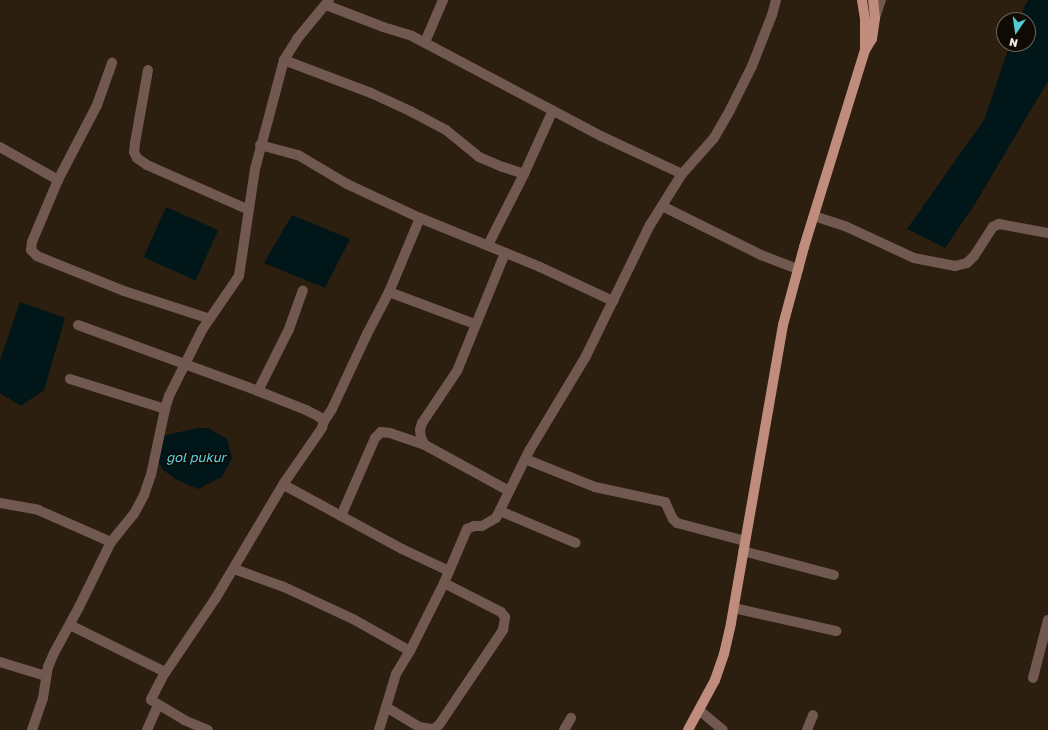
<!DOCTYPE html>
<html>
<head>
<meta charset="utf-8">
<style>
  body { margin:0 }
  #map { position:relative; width:1048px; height:730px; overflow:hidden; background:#2c1f0f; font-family:"Golos Text",sans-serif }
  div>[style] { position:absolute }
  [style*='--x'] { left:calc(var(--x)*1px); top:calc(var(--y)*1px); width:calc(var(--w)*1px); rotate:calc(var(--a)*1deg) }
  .water>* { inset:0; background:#001619; transform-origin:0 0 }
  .minor>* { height:10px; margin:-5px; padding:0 5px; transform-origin:5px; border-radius:5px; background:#715850 }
  .major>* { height:10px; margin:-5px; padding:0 5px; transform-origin:5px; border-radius:5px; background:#c08d7d }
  span { translate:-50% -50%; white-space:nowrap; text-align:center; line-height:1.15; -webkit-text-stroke:3.5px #100a04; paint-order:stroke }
  .water-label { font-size:13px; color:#5cd5e4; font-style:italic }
  .north { position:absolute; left:996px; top:12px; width:40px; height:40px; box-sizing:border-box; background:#100a04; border:1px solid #6b645c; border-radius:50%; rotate:193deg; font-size:11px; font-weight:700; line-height:16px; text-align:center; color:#f4eae0 }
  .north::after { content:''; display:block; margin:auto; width:14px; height:18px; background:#51ccd2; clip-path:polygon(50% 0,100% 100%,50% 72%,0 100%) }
</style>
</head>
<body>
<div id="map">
  <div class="water">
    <div style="clip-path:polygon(1028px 0,1048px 0,1048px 81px,975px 204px,945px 248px,907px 229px,984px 120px,1010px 44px,1028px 44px,1028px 20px,1018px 20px)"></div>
    <div style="left:166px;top:207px;width:57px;height:55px;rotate:24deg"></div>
    <div style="clip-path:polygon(292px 215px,350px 239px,325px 288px,264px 263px)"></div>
    <div style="clip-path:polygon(20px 302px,65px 318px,44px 390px,21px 406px,0 393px,0 360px)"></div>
    <div style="clip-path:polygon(198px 428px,208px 428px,227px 439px,232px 458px,222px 477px,198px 489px,177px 480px,163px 470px,157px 458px,162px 436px)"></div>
  </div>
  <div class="minor">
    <div style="--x:326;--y:5;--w:61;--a:21.1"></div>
    <div style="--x:383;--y:27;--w:30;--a:17"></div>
    <div style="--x:412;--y:36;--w:214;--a:27.9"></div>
    <div style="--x:601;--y:136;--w:89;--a:25.1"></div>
    <div style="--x:875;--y:18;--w:19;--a:-72"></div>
    <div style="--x:425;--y:42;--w:46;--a:-66.8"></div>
    <div style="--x:284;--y:60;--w:93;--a:20.8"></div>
    <div style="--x:371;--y:93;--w:43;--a:24.8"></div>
    <div style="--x:410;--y:111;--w:41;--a:27.8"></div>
    <div style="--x:446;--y:130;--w:43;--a:39.3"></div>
    <div style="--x:479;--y:157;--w:26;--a:23"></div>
    <div style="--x:503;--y:167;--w:22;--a:18"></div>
    <div style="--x:148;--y:70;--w:74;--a:100.1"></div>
    <div style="--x:135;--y:143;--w:9;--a:96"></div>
    <div style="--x:134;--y:152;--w:7;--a:63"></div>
    <div style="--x:137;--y:158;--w:12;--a:35"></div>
    <div style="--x:147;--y:165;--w:111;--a:23.8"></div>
    <div style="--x:260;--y:145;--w:39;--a:15"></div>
    <div style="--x:298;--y:155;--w:57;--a:30.6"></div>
    <div style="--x:347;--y:184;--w:81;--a:25"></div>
    <div style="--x:420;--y:218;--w:130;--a:22.2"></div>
    <div style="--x:540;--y:267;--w:81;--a:25"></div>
    <div style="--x:0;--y:147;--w:67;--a:29.6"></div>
    <div style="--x:58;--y:180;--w:67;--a:112.8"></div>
    <div style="--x:32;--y:242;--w:8;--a:97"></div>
    <div style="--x:31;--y:250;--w:8;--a:45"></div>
    <div style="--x:37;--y:256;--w:94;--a:21.9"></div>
    <div style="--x:124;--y:291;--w:90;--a:18"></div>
    <div style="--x:58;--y:180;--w:85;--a:-62.5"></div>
    <div style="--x:97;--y:105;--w:45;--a:-70.3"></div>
    <div style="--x:662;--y:206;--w:110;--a:26.3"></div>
    <div style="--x:761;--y:255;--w:40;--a:21"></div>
    <div style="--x:814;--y:216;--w:33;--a:18"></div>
    <div style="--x:845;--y:226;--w:76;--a:24.9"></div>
    <div style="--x:914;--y:258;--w:42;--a:11"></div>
    <div style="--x:955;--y:266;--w:12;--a:-14"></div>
    <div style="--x:967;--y:263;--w:10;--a:-45"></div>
    <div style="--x:974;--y:256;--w:35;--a:-57"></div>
    <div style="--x:993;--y:227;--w:7;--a:-27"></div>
    <div style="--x:999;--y:224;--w:50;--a:10.4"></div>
    <div style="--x:488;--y:245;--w:80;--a:-63.1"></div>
    <div style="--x:524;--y:174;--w:70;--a:-65.6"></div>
    <div style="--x:505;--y:253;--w:127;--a:112.1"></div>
    <div style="--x:457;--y:371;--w:63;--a:123.9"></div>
    <div style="--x:422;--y:423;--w:7;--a:106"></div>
    <div style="--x:420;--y:430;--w:8;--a:83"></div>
    <div style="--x:421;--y:438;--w:8;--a:60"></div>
    <div style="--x:425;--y:445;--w:96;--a:28.7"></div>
    <div style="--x:389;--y:292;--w:80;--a:-67.3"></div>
    <div style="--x:78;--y:325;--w:192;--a:20.1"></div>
    <div style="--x:258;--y:391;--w:52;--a:21.6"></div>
    <div style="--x:306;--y:410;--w:13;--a:27"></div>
    <div style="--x:318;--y:416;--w:8;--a:40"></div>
    <div style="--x:324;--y:421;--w:7;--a:106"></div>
    <div style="--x:322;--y:428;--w:67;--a:124.6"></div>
    <div style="--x:284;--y:483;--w:135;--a:120.7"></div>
    <div style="--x:215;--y:599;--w:89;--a:124"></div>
    <div style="--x:70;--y:379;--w:100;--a:17.5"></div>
    <div style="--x:258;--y:391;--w:69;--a:-63.4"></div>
    <div style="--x:289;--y:329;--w:41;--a:-70.3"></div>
    <div style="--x:324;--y:421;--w:14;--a:-56"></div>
    <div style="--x:332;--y:409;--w:83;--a:-65"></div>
    <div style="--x:367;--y:334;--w:47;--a:-62.4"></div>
    <div style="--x:389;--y:292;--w:92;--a:20.4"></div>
    <div style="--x:525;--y:459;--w:75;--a:21.8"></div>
    <div style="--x:595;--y:487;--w:72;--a:12.1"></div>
    <div style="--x:665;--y:502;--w:19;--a:65"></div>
    <div style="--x:673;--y:519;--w:6;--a:45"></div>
    <div style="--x:677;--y:523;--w:70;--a:14.8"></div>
    <div style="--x:284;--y:485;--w:134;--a:28.5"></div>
    <div style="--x:402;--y:549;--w:52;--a:25.1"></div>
    <div style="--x:0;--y:503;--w:39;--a:10"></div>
    <div style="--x:38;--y:510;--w:80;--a:23.7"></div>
    <div style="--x:500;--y:511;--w:82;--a:22.8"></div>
    <div style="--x:341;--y:516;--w:85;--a:-66.4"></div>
    <div style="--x:375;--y:438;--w:8;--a:-45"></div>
    <div style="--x:381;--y:432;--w:9;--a:6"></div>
    <div style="--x:390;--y:433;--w:37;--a:19"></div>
    <div style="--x:743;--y:551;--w:94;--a:14.8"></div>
    <div style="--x:234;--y:569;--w:53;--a:19.8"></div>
    <div style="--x:284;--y:587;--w:76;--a:24.9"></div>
    <div style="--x:353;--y:619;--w:65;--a:29.3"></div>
    <div style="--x:734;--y:608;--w:105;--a:12.7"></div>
    <div style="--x:70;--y:625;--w:106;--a:26.3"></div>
    <div style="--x:165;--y:672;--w:31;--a:117"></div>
    <div style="--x:151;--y:700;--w:39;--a:31"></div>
    <div style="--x:184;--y:720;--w:26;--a:23"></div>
    <div style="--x:0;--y:662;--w:48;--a:16.9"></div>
    <div style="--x:1033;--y:678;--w:60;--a:-75.5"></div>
    <div style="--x:386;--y:707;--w:39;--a:31"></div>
    <div style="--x:419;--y:727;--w:15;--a:8"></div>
    <div style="--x:434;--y:729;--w:6;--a:-39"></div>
    <div style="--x:439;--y:725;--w:115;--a:-56"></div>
    <div style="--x:503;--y:630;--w:13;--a:-81"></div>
    <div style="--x:505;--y:617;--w:6;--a:-129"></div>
    <div style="--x:501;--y:612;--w:64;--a:-153"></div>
    <div style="--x:699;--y:710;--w:31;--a:40"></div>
    <div style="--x:32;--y:730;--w:34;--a:-71"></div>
    <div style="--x:43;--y:698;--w:31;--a:-81"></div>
    <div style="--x:48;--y:667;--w:15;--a:-67"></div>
    <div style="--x:54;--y:653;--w:52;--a:-61.5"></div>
    <div style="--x:79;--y:607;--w:72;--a:-63.8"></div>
    <div style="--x:111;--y:542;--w:36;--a:-51"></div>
    <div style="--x:134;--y:514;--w:21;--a:-62"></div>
    <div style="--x:144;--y:495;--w:21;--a:-71"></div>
    <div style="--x:151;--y:475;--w:67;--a:-78"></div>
    <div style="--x:165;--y:409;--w:14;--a:-73"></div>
    <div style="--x:169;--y:396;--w:74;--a:-63.4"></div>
    <div style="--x:202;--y:330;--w:65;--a:-55.6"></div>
    <div style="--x:239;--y:276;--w:108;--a:-81.5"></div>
    <div style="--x:255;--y:169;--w:113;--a:-75.1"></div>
    <div style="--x:284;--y:60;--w:25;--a:-58"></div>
    <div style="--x:297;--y:39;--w:50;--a:-50.6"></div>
    <div style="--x:147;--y:730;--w:27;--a:-66"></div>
    <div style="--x:379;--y:730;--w:59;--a:-73.1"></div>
    <div style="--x:396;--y:674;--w:27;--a:-59"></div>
    <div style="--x:410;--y:651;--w:76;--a:-63.4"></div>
    <div style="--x:444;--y:583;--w:59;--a:-66.9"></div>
    <div style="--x:467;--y:529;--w:8;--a:-23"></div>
    <div style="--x:474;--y:526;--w:8;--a:0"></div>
    <div style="--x:482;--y:526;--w:16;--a:-30"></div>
    <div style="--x:496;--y:518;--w:75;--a:-63.8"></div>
    <div style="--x:529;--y:451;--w:111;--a:-59"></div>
    <div style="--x:586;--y:356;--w:146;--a:-64"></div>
    <div style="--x:650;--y:225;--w:60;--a:-57.9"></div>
    <div style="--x:682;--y:174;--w:48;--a:-48.4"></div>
    <div style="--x:714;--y:138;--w:32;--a:-60"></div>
    <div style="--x:730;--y:110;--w:49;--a:-63.4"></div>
    <div style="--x:752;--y:66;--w:55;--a:-68.6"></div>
    <div style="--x:772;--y:15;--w:16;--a:-75"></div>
    <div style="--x:564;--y:730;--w:14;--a:-60"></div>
    <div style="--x:807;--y:730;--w:16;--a:-68"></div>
  </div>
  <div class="major">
    <div style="--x:862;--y:0;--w:20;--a:81"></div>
    <div style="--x:865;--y:20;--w:30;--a:90"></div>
    <div style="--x:688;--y:730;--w:57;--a:-61.6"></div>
    <div style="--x:715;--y:680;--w:28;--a:-71"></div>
    <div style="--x:724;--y:654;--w:32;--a:-77"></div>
    <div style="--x:731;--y:623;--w:303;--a:-80.1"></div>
    <div style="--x:783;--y:325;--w:81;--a:-74.9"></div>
    <div style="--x:804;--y:247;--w:206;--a:-72.8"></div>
    <div style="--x:865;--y:50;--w:13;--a:-58"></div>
    <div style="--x:872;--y:39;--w:21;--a:-82"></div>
    <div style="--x:875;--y:18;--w:18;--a:-96"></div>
  </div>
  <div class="water-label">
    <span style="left:196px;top:457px">gol pukur</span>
  </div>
  <div class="north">N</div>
</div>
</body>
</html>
